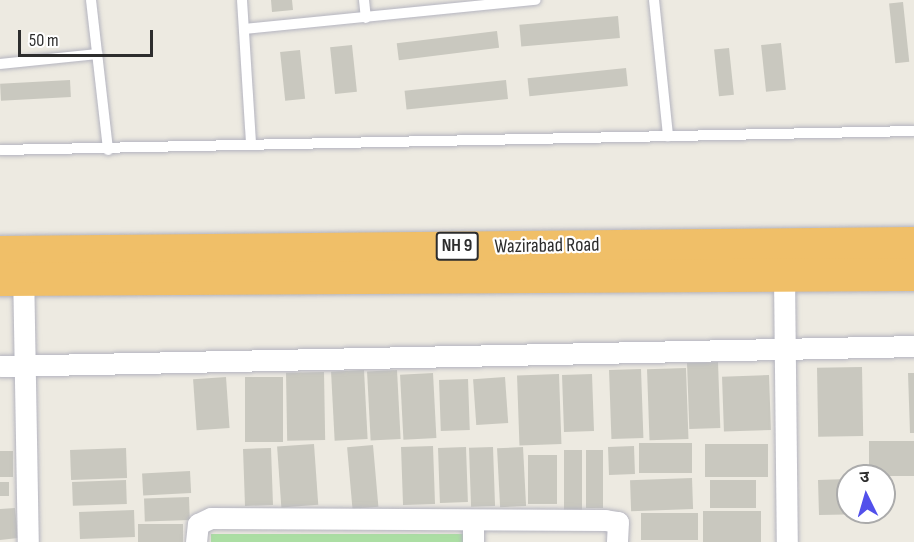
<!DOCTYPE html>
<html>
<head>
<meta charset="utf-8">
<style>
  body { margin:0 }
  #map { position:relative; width:914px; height:542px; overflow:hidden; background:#edeae1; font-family:"Sofia Sans Condensed","Noto Sans Devanagari",sans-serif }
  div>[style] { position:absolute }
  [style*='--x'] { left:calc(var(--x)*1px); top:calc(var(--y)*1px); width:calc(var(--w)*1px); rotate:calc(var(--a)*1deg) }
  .green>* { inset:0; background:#abdea3; transform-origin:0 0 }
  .building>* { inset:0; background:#c9c8bf; transform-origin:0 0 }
  .roads { filter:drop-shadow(0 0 2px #b4b4bf) drop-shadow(0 0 2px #b4b4bf) }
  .lane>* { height:10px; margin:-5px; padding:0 5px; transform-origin:5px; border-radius:5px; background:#fff }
  .street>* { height:21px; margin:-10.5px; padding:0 10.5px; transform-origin:10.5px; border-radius:10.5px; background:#fff }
  .highway>* { height:33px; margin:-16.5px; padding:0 16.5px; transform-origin:16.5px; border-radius:16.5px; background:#f0bf68 }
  span { translate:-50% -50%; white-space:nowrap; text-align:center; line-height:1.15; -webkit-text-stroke:4.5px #fff; paint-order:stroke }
  .shield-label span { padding:2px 4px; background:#fff; border:2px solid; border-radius:4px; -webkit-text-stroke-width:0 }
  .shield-label { font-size:18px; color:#2d2d2d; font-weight:700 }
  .street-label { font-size:20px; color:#2d2d2d }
  .north { position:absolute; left:836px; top:464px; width:60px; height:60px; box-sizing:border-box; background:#fff; border:2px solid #ababab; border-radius:50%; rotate:355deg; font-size:16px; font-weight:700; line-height:24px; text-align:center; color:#2d2d2d }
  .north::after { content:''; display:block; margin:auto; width:21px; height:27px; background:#5250eb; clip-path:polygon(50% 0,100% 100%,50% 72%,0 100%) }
  .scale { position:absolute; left:18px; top:30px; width:135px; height:27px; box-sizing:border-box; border:3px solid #2d2d2d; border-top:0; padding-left:8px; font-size:18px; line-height:21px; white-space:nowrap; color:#2d2d2d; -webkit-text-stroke:4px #fff; paint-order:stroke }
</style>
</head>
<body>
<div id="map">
  <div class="green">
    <div style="left:470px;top:534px;width:8px;height:259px;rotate:90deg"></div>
  </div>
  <div class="building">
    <div style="clip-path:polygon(271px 0,292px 0,293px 10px,272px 12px)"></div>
    <div style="left:903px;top:2px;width:60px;height:14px;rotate:84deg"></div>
    <div style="left:618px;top:16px;width:22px;height:99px;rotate:85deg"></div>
    <div style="left:497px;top:31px;width:17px;height:101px;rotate:83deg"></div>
    <div style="left:781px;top:43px;width:47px;height:20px;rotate:84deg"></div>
    <div style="left:352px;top:45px;width:47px;height:22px;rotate:84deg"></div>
    <div style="left:729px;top:48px;width:47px;height:15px;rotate:84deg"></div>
    <div style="left:300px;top:50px;width:49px;height:20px;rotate:84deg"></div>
    <div style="left:626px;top:68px;width:18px;height:99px;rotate:84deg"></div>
    <div style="left:70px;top:80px;width:17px;height:70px;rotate:87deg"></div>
    <div style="left:506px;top:80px;width:19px;height:102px;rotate:84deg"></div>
    <div style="left:718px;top:362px;width:66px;height:31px;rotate:88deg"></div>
    <div style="left:862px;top:367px;width:69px;height:45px;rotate:89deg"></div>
    <div style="left:686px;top:368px;width:71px;height:39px;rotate:88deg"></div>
    <div style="left:641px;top:369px;width:69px;height:32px;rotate:88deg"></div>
    <div style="left:364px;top:370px;width:69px;height:33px;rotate:87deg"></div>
    <div style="left:397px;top:370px;width:69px;height:30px;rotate:87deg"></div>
    <div style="left:324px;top:372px;width:68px;height:38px;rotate:89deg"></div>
    <div style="left:433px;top:373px;width:65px;height:33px;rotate:87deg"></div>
    <div style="clip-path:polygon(908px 373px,914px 373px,914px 433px,910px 433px)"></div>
    <div style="left:559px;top:374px;width:70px;height:42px;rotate:88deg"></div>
    <div style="left:592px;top:374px;width:57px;height:30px;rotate:88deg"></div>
    <div style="left:769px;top:375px;width:55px;height:47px;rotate:88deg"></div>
    <div style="left:226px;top:377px;width:51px;height:33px;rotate:86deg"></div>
    <div style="left:245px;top:377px;width:38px;height:65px"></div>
    <div style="left:505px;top:377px;width:46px;height:32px;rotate:86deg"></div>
    <div style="left:468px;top:379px;width:51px;height:29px;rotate:88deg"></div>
    <div style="left:914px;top:441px;width:35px;height:45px;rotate:90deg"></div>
    <div style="left:692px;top:443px;width:30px;height:53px;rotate:90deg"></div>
    <div style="left:314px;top:444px;width:61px;height:37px;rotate:86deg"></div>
    <div style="left:705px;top:444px;width:63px;height:33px"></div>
    <div style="left:373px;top:445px;width:62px;height:26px;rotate:85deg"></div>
    <div style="left:433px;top:446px;width:58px;height:32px;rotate:88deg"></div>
    <div style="left:634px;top:446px;width:28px;height:26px;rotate:88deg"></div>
    <div style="left:466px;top:447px;width:55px;height:28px;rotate:88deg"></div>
    <div style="left:493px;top:447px;width:59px;height:24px;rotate:88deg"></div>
    <div style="left:523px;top:447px;width:59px;height:26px;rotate:87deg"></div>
    <div style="left:126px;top:448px;width:30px;height:56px;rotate:88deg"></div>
    <div style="left:271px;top:448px;width:57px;height:28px;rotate:88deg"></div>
    <div style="left:564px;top:450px;width:18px;height:60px"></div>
    <div style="left:586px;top:450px;width:17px;height:58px"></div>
    <div style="left:0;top:451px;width:13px;height:26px"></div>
    <div style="left:528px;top:455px;width:29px;height:49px"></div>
    <div style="left:190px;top:471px;width:22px;height:48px;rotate:87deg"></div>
    <div style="left:692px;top:478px;width:31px;height:62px;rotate:88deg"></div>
    <div style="clip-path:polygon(848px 479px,848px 512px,872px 514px,819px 515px,818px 480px)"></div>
    <div style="left:126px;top:480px;width:24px;height:54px;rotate:88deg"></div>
    <div style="left:710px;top:480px;width:46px;height:28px"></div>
    <div style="left:0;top:482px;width:9px;height:14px"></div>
    <div style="left:189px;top:497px;width:23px;height:45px;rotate:88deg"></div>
    <div style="clip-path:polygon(15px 508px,18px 538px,0 540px,0 509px)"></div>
    <div style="left:134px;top:510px;width:27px;height:55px;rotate:88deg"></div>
    <div style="left:703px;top:511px;width:58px;height:31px"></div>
    <div style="left:698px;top:513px;width:27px;height:57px;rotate:90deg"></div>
    <div style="left:183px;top:524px;width:18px;height:45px;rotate:90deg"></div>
  </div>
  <div class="roads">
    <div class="lane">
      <div style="--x:91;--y:0;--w:151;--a:83.5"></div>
      <div style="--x:242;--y:0;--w:144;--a:86.4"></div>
      <div style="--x:364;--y:0;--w:18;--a:84"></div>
      <div style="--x:654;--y:0;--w:137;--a:84.1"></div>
      <div style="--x:244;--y:29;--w:293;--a:-5.7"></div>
      <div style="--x:0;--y:64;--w:98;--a:-5.9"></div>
      <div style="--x:0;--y:150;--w:914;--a:-1.19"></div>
    </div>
    <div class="street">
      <div style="--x:23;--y:267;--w:275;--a:89"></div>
      <div style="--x:784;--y:275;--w:267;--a:89.4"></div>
      <div style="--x:0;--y:366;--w:914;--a:-1.25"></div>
      <div style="--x:473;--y:522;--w:20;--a:90"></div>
      <div style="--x:196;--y:542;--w:18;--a:-84"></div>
      <div style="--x:198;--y:524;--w:14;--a:-25"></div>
      <div style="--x:211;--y:518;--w:394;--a:0.3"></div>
      <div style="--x:605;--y:520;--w:13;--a:9"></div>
      <div style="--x:618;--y:522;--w:20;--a:93"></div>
    </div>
    <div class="highway">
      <div style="--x:0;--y:252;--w:914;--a:-0.56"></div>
      <div style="--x:0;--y:279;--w:914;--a:-0.31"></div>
    </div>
  </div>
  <div class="shield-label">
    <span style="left:457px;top:246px">NH 9</span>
  </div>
  <div class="street-label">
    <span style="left:547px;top:246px;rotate:-1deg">Wazirabad Road</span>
  </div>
  <div class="north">उ</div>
  <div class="scale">50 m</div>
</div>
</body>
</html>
